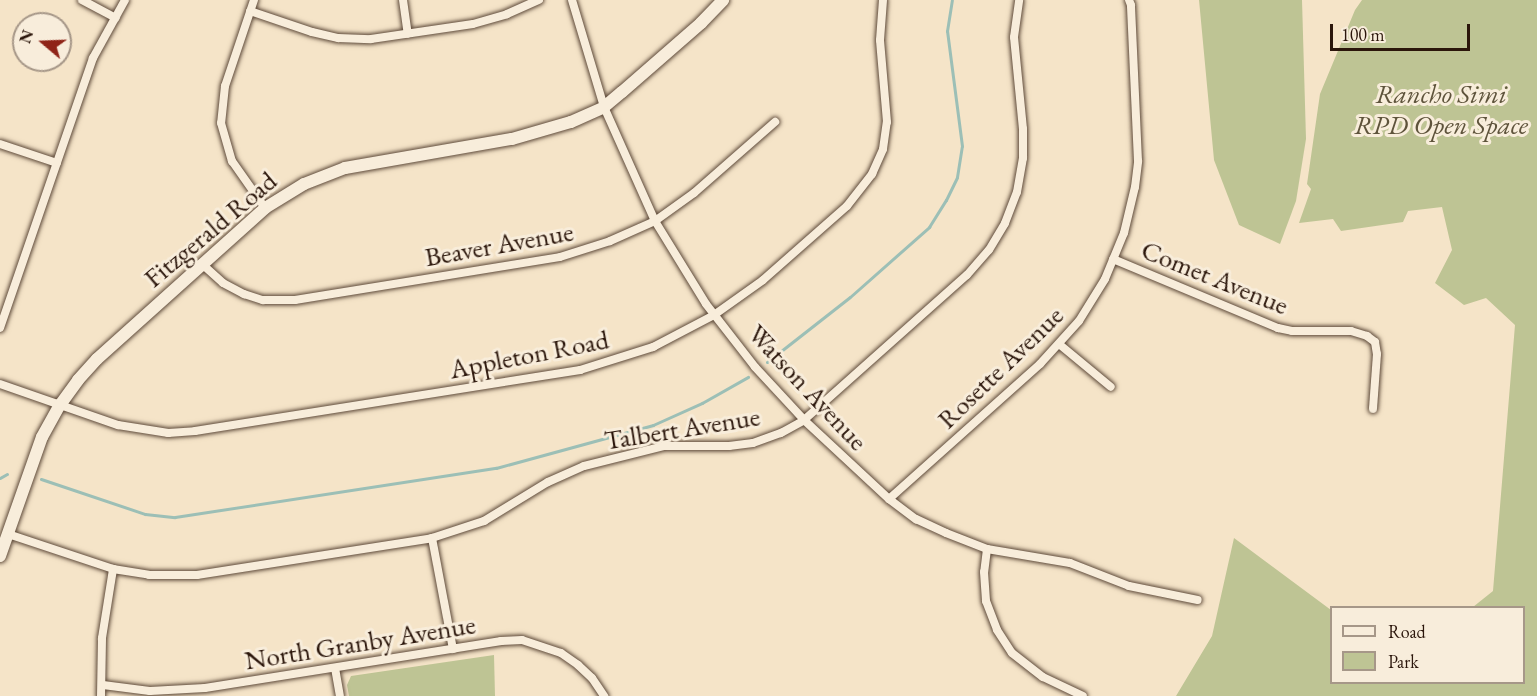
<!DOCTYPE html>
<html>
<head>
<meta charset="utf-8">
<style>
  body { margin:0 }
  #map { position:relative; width:1537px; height:696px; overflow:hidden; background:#f5e4c8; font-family:"EB Garamond",serif }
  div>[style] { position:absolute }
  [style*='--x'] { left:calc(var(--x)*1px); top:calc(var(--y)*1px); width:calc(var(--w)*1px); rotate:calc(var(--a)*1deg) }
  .green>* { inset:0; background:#bec494 }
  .stream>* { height:3px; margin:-1.5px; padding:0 1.5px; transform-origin:1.5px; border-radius:1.5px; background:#9cbfb6 }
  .roads { filter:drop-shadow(0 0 2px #5e4a3a) drop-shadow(0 0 2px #5e4a3a) }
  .minor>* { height:8px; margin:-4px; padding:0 4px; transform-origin:4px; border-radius:4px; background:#f8eddb }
  .secondary>* { height:12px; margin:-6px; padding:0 6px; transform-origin:6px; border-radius:6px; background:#f8eddb }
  span { translate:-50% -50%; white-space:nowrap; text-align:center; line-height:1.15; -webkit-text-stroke:6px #f8eddb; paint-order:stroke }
  .park-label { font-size:27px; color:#5e533b; font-style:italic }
  .street-label { font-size:27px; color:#2b160b }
  .legend { position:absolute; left:1330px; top:606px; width:195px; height:78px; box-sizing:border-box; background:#f8eddb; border:2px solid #a69788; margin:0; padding:8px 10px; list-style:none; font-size:18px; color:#2b160b }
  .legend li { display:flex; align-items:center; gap:12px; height:30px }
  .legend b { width:30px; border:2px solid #a69788 }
  .north { position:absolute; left:12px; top:12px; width:60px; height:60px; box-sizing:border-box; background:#f8eddb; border:2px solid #a69788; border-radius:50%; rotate:289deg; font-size:16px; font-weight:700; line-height:24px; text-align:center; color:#2b160b }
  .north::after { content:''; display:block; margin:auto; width:21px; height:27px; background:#8f2418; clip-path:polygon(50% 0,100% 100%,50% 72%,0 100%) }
  .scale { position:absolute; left:1330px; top:24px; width:140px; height:27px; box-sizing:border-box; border:3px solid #2b160b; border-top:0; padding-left:8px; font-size:18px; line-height:21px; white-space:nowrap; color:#2b160b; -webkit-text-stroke:4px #f8eddb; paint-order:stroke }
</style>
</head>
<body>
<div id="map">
  <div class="green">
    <div style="clip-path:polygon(1199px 0,1302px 0,1306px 139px,1296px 201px,1280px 244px,1239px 225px,1214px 160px)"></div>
    <div style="clip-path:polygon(1362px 0,1537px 0,1537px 696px,1176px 696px,1212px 636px,1234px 538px,1331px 610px,1332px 682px,1524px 682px,1524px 608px,1473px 607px,1493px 591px,1515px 325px,1486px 298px,1464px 305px,1435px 283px,1452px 250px,1442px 207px,1408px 211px,1403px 222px,1341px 231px,1333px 219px,1299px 223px,1311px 189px,1307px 184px,1320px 94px,1355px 10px)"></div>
    <div style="clip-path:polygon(494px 655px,495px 696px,349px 696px,347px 685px,351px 676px)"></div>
  </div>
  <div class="stream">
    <div style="--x:767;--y:362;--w:105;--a:-38.1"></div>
    <div style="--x:850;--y:297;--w:106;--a:-41.5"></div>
    <div style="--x:929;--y:227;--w:32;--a:-58"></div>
    <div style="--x:946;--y:200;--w:25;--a:-64"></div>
    <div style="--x:957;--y:177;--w:31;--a:-81"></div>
    <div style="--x:962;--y:146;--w:116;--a:-97.4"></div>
    <div style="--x:947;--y:31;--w:31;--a:-81"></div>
    <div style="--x:0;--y:478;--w:8;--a:-30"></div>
    <div style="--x:41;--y:479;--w:110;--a:18.6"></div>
    <div style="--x:145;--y:514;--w:30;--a:6"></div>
    <div style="--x:175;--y:517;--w:325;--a:-8.7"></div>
    <div style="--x:496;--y:468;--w:163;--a:-15.3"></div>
    <div style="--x:653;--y:425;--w:54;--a:-24.2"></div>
    <div style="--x:702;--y:403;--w:53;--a:-29.5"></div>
  </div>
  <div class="roads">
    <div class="minor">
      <div style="--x:82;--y:0;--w:38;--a:28"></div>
      <div style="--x:254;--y:0;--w:91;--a:108.6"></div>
      <div style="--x:225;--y:86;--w:37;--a:96"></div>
      <div style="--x:221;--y:123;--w:40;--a:74"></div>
      <div style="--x:232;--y:161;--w:57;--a:54.9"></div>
      <div style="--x:403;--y:0;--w:34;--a:82"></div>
      <div style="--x:572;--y:0;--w:112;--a:73.3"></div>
      <div style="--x:604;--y:107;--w:125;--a:65.9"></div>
      <div style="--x:655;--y:221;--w:97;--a:58.4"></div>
      <div style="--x:706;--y:304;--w:80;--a:52.1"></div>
      <div style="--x:755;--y:367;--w:72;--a:47.2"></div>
      <div style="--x:804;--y:420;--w:116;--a:42.9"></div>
      <div style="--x:889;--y:499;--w:34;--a:37"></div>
      <div style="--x:916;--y:519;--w:33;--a:25"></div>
      <div style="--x:946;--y:533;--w:44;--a:21.3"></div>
      <div style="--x:987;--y:549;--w:84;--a:9.6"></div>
      <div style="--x:1070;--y:563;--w:63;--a:21.3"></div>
      <div style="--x:1129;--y:586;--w:70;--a:11.5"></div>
      <div style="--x:250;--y:11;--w:65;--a:18.7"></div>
      <div style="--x:312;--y:32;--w:27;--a:13"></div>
      <div style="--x:338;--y:38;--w:33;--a:2"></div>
      <div style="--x:371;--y:39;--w:103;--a:-8.4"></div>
      <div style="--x:473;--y:24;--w:35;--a:-16"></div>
      <div style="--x:507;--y:14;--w:35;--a:-24"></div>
      <div style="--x:0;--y:144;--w:60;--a:18.4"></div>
      <div style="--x:1113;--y:259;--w:179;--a:22.7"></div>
      <div style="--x:1278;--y:328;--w:14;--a:12"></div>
      <div style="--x:1292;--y:331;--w:59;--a:0"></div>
      <div style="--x:1351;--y:331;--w:17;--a:17"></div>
      <div style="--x:1367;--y:336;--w:10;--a:37"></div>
      <div style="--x:1375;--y:342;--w:12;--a:81"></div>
      <div style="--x:1377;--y:354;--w:55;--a:94.2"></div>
      <div style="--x:202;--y:264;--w:28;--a:42"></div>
      <div style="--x:223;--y:283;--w:24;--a:28"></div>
      <div style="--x:244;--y:294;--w:20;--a:18"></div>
      <div style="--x:263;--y:300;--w:32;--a:0"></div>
      <div style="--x:295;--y:300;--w:268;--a:-9.2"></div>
      <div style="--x:560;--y:257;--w:52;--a:-17.7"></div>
      <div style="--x:610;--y:241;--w:49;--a:-24"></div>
      <div style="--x:655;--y:221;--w:48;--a:-35.7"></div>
      <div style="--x:694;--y:193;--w:108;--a:-41.2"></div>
      <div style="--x:0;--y:328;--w:286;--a:-71"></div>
      <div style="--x:93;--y:58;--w:66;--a:-61.1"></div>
      <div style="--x:1059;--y:344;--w:67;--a:39.6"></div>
      <div style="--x:0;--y:384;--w:125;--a:19.2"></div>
      <div style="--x:118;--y:425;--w:51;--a:9.1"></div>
      <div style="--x:168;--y:433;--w:27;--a:-4"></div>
      <div style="--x:195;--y:431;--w:390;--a:-9"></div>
      <div style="--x:580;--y:370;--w:77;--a:-17.5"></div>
      <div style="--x:653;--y:347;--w:69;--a:-27.7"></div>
      <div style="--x:714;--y:315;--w:60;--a:-35.5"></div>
      <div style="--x:763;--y:280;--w:112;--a:-41.4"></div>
      <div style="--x:847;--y:206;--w:41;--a:-52"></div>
      <div style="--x:872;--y:174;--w:27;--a:-66"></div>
      <div style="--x:883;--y:149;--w:27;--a:-82"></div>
      <div style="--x:887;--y:122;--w:82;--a:-94.9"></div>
      <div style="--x:880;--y:40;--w:40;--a:-85.7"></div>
      <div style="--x:889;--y:499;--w:203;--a:-41.8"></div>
      <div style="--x:1040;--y:364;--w:58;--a:-47.8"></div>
      <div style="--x:1079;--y:321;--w:49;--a:-58.2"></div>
      <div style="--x:1105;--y:279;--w:50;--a:-67.6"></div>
      <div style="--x:1124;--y:233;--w:47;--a:-76.6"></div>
      <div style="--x:1135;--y:187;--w:26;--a:-83"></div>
      <div style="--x:1138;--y:161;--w:156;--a:-92.6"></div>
      <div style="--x:1131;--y:5;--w:5;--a:-112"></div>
      <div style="--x:8;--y:534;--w:111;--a:18.4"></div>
      <div style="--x:113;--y:569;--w:36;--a:9"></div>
      <div style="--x:149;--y:575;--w:48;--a:0"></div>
      <div style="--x:197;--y:575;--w:238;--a:-8.9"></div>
      <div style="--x:432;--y:538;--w:55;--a:-18.1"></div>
      <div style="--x:484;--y:521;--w:75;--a:-31.4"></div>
      <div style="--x:548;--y:482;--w:39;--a:-24"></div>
      <div style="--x:584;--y:466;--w:82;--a:-14"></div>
      <div style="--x:664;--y:446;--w:65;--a:0"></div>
      <div style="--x:729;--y:446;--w:24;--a:-7"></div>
      <div style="--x:753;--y:443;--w:30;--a:-20"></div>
      <div style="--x:781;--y:433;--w:26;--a:-29"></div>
      <div style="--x:804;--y:420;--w:218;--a:-41.7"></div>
      <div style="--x:967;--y:275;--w:33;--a:-49"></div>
      <div style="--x:989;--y:250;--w:31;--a:-59"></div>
      <div style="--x:1005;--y:223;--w:33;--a:-69"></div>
      <div style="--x:1017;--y:192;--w:35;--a:-80"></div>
      <div style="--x:1023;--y:158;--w:29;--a:-90"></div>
      <div style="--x:1023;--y:129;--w:92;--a:-95.6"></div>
      <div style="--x:1014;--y:37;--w:37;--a:-82"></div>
      <div style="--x:432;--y:538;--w:113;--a:79.3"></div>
      <div style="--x:987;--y:549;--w:23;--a:97"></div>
      <div style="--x:984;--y:572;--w:29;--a:86"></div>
      <div style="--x:986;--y:601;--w:31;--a:69"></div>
      <div style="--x:997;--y:630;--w:27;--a:57"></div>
      <div style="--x:1012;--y:653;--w:39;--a:38"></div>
      <div style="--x:1043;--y:677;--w:44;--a:25.4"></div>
      <div style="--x:335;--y:668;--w:28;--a:80"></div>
      <div style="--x:103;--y:685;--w:47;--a:7.3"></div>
      <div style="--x:150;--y:691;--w:55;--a:-3.1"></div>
      <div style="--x:205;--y:688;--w:300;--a:-9"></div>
      <div style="--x:501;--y:641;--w:21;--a:-3"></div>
      <div style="--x:522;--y:640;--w:41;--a:18.4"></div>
      <div style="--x:561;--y:653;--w:21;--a:35"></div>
      <div style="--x:578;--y:665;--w:19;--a:43"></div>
      <div style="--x:592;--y:678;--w:22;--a:56"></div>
      <div style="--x:101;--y:696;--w:58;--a:-89"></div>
      <div style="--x:102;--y:638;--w:70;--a:-80.9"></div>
    </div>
    <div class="secondary">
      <div style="--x:0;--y:556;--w:126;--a:-70.6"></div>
      <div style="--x:42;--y:437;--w:37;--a:-61"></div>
      <div style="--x:60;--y:405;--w:31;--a:-54"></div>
      <div style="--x:78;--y:380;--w:28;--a:-48"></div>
      <div style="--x:97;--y:359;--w:226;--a:-41.9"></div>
      <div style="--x:265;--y:208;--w:46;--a:-31.6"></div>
      <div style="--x:304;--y:184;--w:44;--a:-21.3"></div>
      <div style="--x:345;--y:168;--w:169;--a:-9.9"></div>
      <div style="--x:512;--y:139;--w:61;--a:-16.1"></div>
      <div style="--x:571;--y:122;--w:36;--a:-24"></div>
      <div style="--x:604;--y:107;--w:23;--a:-40"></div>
      <div style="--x:622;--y:92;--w:105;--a:-41.1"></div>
      <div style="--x:701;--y:23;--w:32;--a:-46"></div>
    </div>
  </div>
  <div class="park-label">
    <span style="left:1441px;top:109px">Rancho Simi<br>RPD Open Space</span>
  </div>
  <div class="street-label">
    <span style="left:210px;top:229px;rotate:-40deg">Fitzgerald Road</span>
    <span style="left:499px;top:244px;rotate:-10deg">Beaver Avenue</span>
    <span style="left:1215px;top:277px;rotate:22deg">Comet Avenue</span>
    <span style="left:529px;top:354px;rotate:-11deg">Appleton Road</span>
    <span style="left:1000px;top:367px;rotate:-44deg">Rosette Avenue</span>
    <span style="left:808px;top:387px;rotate:47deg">Watson Avenue</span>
    <span style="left:682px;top:428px;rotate:-9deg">Talbert Avenue</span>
    <span style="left:360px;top:642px;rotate:-9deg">North Granby Avenue</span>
  </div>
  <ul class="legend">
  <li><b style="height:8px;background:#f8eddb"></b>Road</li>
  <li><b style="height:16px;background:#bec494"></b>Park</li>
  </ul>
  <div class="north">N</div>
  <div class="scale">100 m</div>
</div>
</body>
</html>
